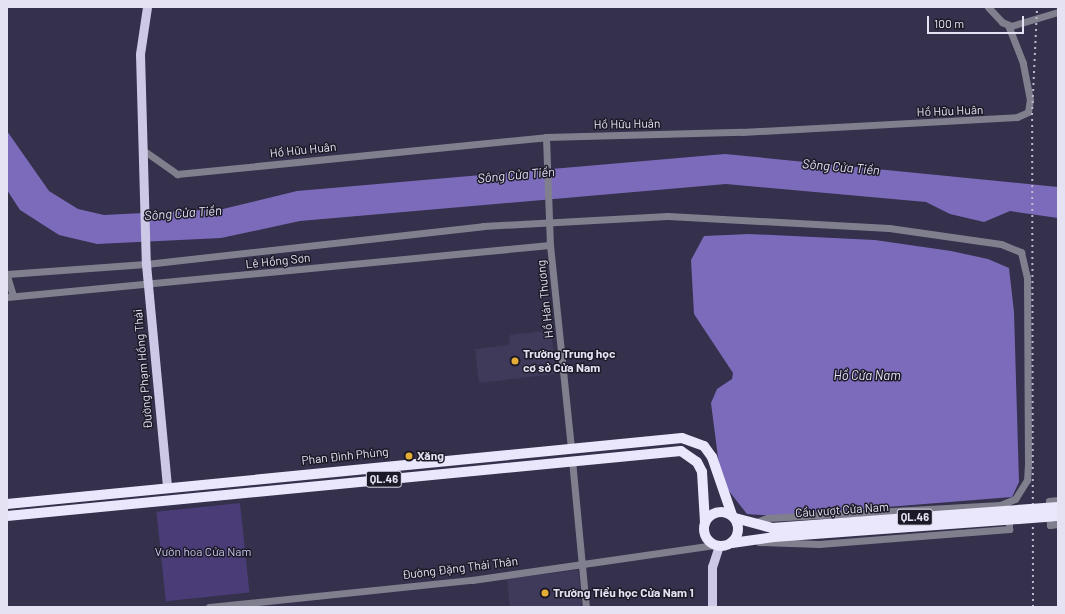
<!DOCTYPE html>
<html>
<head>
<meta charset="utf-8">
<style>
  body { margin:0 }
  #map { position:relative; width:1065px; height:614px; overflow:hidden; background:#35304b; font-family:Barlow,sans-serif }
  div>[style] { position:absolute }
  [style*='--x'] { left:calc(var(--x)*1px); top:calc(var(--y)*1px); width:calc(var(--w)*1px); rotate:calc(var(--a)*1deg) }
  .built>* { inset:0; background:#3f395a }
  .green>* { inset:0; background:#4a3d77; transform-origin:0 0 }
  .water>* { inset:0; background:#7c6bbb }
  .minor>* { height:7px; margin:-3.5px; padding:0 3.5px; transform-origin:3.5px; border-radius:3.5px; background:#807f8d }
  .major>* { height:9px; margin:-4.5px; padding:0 4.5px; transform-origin:4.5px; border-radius:4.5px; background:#ccc8e5 }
  .highway>* { height:10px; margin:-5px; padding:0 5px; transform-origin:5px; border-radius:5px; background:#eae7fc }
  .highway>.ring { margin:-5px; padding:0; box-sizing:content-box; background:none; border:10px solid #eae7fc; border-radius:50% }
  .rail>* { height:2px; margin-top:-1px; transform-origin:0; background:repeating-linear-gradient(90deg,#bebace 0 2px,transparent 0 6px) }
  .highway-bridge>* { height:10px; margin:-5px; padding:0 5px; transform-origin:5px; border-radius:5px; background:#eae7fc }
  .dots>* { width:11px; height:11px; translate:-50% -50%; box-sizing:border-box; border:2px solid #1c1a27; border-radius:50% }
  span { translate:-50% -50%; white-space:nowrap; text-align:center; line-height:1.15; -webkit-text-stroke:3px #1c1a27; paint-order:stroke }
  .shield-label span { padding:1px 3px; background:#1c1a27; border:1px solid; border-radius:3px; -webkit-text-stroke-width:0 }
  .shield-label { font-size:11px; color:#e5e2f4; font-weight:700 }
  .street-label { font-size:12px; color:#e5e2f4 }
  .poi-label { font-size:12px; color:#e5e2f4; font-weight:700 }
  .left { translate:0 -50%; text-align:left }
  .park-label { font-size:12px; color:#cbc5f0 }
  .water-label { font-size:13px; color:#e2dff6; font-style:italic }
  .frame { position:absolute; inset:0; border:8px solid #e5e2f4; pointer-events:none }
  .scale { position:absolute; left:927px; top:16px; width:97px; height:18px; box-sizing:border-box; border:2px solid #e5e2f4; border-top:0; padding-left:5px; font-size:12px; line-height:14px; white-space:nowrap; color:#e5e2f4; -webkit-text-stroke:3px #1c1a27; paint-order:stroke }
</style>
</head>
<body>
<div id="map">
  <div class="built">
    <div style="clip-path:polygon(551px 330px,556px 374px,479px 383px,475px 349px,509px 345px,510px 335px)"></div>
    <div style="clip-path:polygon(578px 570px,582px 607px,510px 607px,507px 579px)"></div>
  </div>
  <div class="green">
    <div style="left:240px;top:503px;width:90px;height:84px;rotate:84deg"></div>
  </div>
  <div class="water">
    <div style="clip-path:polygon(7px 131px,49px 191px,78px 209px,104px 215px,223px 209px,297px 191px,725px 154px,1058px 187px,1058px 218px,1010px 211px,984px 222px,950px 214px,926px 202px,726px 184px,300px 221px,221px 238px,97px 244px,59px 235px,20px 210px,7px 190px)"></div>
    <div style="clip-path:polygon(749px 234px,875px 240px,951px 251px,988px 259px,1009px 268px,1014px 312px,1019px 482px,1012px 497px,775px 516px,747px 514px,721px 481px,711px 403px,717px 389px,732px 379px,733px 373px,694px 314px,691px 260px,704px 236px)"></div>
  </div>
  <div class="minor">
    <div style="--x:988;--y:7;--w:21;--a:47"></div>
    <div style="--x:1002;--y:22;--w:10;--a:24"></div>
    <div style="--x:1011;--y:26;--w:49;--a:-16.6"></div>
    <div style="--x:546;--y:137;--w:108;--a:87.9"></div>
    <div style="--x:550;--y:245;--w:203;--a:84.1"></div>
    <div style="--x:143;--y:150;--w:42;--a:35.2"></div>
    <div style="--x:177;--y:174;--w:371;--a:-5.7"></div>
    <div style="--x:546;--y:137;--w:196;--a:-1.5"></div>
    <div style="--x:742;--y:132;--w:275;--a:-3.1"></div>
    <div style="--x:1017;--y:117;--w:12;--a:-24"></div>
    <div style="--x:1028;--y:112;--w:12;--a:-81"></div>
    <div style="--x:1030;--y:100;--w:38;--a:-101"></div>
    <div style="--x:1023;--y:63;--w:41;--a:-111.5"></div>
    <div style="--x:7;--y:274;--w:139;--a:-4.1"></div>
    <div style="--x:146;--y:264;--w:339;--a:-6.4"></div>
    <div style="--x:483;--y:226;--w:185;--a:-3.1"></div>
    <div style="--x:668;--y:216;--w:221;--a:3.1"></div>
    <div style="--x:889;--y:228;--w:113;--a:8.1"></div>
    <div style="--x:1001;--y:244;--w:22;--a:22"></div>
    <div style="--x:1021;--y:252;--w:26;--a:77"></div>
    <div style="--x:1027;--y:277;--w:186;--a:89.7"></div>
    <div style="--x:1028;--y:463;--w:17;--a:93"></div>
    <div style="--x:1027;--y:480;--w:22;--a:122"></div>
    <div style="--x:1015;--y:499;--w:16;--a:158"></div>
    <div style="--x:1000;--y:505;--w:233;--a:176.8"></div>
    <div style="--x:767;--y:518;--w:14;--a:159"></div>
    <div style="--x:7;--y:276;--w:21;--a:73"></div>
    <div style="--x:7;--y:297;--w:545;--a:-5.47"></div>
    <div style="--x:572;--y:460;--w:148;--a:84.6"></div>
    <div style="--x:1058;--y:500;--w:9;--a:174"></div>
    <div style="--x:1049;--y:501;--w:10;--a:90"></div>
    <div style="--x:1049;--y:511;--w:14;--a:86"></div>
    <div style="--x:1050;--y:525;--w:8;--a:-7"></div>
    <div style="--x:759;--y:542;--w:60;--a:1.9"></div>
    <div style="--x:819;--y:544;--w:191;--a:-4.5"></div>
    <div style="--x:1009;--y:529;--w:13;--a:-90"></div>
    <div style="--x:209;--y:607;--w:264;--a:-5.9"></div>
    <div style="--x:472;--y:580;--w:245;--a:-8.2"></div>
  </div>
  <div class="major">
    <div style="--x:147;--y:7;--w:48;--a:98.5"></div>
    <div style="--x:140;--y:54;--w:210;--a:88.4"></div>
    <div style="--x:146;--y:264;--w:225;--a:84.6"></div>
    <div style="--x:712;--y:607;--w:40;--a:-90"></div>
    <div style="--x:712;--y:567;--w:22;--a:-72"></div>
  </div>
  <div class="highway">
    <div style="--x:7;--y:504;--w:678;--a:-5.58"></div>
    <div style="--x:682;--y:438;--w:23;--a:20"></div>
    <div style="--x:704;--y:446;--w:14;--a:54"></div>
    <div style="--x:712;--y:457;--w:61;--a:71"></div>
    <div class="ring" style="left:704px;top:512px;width:24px;height:24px"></div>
    <div style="--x:7;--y:516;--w:677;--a:-5.51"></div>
    <div style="--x:681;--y:451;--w:19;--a:35"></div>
    <div style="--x:697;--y:462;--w:11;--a:63"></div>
    <div style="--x:702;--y:472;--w:50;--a:86.6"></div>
    <div style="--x:735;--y:518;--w:38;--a:15"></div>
    <div style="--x:732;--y:543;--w:42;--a:-8.1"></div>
  </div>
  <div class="rail">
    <div style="--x:1033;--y:607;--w:492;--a:-90.1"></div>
    <div style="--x:1032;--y:115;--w:108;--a:-87.3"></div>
  </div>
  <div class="highway-bridge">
    <div style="--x:772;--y:528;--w:287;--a:-4.2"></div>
    <div style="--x:774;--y:537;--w:285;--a:-4.2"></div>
  </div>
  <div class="dots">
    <div style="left:515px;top:361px;background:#e5ad36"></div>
    <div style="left:409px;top:456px;background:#e5ad36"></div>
    <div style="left:545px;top:593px;background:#e5ad36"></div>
  </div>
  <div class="shield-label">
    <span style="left:384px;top:479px">QL.46</span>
    <span style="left:915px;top:517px">QL.46</span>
  </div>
  <div class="street-label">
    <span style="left:950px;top:111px;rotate:-2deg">Hồ Hữu Huân</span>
    <span style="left:627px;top:124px;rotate:-1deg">Hồ Hữu Huân</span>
    <span style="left:303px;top:150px;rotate:-6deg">Hồ Hữu Huân</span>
    <span style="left:278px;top:261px;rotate:-6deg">Lê Hồng Sơn</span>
    <span style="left:545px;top:299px;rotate:-96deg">Hồ Hán Thương</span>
    <span style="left:143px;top:369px;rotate:-95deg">Đường Phạm Hồng Thái</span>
    <span style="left:345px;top:456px;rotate:-6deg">Phan Đình Phùng</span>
    <span style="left:842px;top:510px;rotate:-4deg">Cầu vượt Cửa Nam</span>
    <span style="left:460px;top:568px;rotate:-7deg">Đường Đặng Thái Thân</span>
  </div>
  <div class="poi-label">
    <span class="left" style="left:523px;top:361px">Trường Trung học<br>cơ sở Cửa Nam</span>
    <span class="left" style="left:417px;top:456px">Xăng</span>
    <span class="left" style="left:553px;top:593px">Trường Tiểu học Cửa Nam 1</span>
  </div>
  <div class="park-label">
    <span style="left:203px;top:552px">Vườn hoa Cửa Nam</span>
  </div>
  <div class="water-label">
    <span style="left:841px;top:167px;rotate:5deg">Sông Cửa Tiền</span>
    <span style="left:516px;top:175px;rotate:-5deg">Sông Cửa Tiền</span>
    <span style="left:183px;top:213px;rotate:-4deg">Sông Cửa Tiền</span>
    <span style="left:867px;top:375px">Hồ Cửa Nam</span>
  </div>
  <div class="frame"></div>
  <div class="scale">100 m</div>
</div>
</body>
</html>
